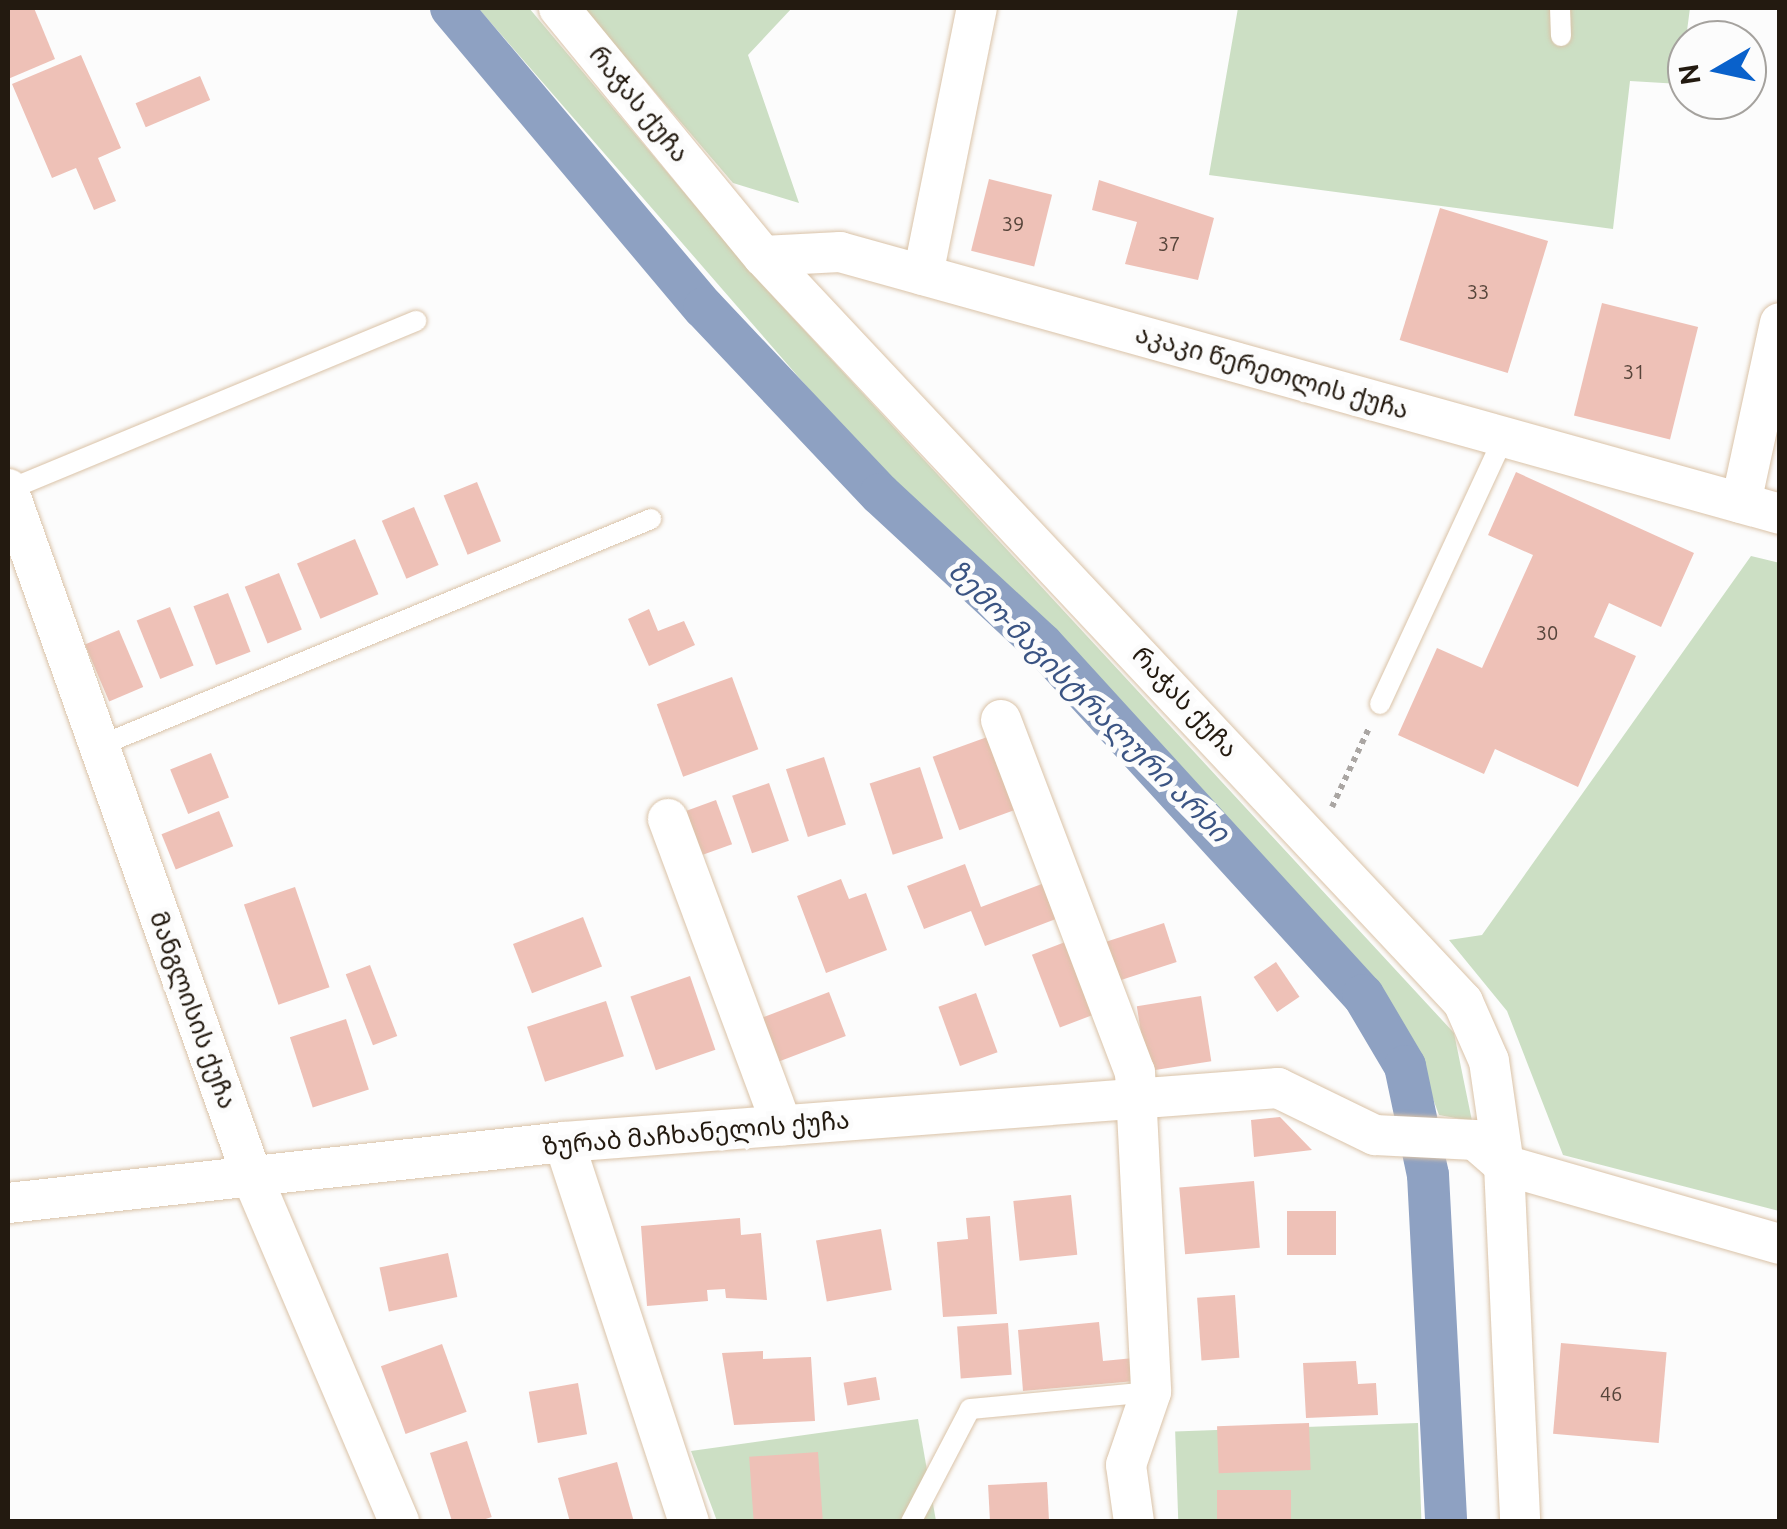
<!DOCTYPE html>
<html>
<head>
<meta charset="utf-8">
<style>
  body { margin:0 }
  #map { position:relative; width:1787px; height:1529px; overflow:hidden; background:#fcfcfc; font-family:Ubuntu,"Noto Sans Georgian",sans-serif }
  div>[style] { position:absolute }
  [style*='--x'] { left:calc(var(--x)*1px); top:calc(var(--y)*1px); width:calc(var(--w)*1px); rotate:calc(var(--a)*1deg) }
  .green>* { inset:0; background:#ccdfc4; transform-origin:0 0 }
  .canal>* { height:42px; margin:-21px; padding:0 21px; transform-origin:21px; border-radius:21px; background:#8ea1c2 }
  .building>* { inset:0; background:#eec1b7; transform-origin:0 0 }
  .path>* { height:6px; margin-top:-3px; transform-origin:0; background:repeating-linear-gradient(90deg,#aaa6a3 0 5px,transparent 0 10px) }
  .roads { filter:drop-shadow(0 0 2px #dac3a8) drop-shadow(0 0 2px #dac3a8) }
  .lane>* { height:20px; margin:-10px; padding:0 10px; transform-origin:10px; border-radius:10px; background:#fff }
  .street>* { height:40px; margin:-20px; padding:0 20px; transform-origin:20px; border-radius:20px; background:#fff }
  span { translate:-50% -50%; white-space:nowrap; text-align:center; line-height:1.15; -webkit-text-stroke:10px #fcfcfc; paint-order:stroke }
  .number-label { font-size:20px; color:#56443a }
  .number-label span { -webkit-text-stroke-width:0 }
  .street-label { font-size:25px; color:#231a10 }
  .water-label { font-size:28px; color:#3b5483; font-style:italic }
  .frame { position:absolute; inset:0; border:10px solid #231a10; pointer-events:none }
  .north { position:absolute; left:1667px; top:20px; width:100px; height:100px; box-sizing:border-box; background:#fcfcfc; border:2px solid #a5a29e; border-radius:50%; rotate:261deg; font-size:28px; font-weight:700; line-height:40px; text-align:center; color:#231a10 }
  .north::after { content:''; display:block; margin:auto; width:35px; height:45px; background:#0961cb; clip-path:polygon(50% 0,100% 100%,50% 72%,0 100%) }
</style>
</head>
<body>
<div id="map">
  <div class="green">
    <div style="clip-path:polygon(478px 8px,529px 8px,756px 278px,1454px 1033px,1472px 1121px,1439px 1115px,1411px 1040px,1310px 908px,881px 472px)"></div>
    <div style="clip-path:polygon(583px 8px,792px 8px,748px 55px,799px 203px,733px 183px)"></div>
    <div style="clip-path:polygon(1238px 8px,1690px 8px,1680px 84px,1630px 81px,1613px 229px,1209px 175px)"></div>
    <div style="clip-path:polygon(1751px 556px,1780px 563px,1779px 1211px,1563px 1155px,1507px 1011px,1449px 940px,1482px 935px)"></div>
    <div style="clip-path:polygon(918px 1419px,936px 1521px,717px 1521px,691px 1451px)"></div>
    <div style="left:1418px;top:1423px;width:98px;height:243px;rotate:88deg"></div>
  </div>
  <div class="canal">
    <div style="--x:451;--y:8;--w:392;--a:49.9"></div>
    <div style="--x:704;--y:308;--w:256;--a:46.6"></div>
    <div style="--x:880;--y:494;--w:221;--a:42.8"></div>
    <div style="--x:1042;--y:644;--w:476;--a:47.6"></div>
    <div style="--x:1363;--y:995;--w:82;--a:59.4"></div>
    <div style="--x:1405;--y:1066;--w:111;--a:78.1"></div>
    <div style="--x:1428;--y:1175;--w:347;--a:87"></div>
  </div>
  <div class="building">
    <div style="clip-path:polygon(8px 8px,34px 8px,55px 59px,8px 79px)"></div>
    <div style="clip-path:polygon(81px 55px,121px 148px,98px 158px,116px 201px,94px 210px,76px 168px,52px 178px,12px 84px)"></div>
    <div style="left:200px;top:76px;width:26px;height:70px;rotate:67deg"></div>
    <div style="left:989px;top:179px;width:65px;height:74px;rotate:14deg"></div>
    <div style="clip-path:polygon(1099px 180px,1214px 218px,1198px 280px,1125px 264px,1137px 222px,1092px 210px)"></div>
    <div style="left:1440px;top:208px;width:113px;height:138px;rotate:17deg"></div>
    <div style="left:1602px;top:303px;width:99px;height:116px;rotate:14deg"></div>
    <div style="clip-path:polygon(1516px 472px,1694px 553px,1661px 627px,1609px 603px,1594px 637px,1636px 656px,1578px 787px,1495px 749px,1484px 774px,1398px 735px,1437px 648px,1482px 668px,1533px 555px,1488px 535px)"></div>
    <div style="left:477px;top:482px;width:64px;height:36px;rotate:68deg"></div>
    <div style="left:414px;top:507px;width:63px;height:35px;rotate:67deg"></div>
    <div style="left:355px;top:539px;width:60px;height:63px;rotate:67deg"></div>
    <div style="left:279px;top:573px;width:61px;height:37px;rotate:68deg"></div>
    <div style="left:228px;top:593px;width:63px;height:37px;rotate:69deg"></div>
    <div style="left:170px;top:607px;width:63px;height:36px;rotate:68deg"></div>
    <div style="clip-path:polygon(649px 609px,658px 631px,684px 621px,695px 645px,649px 666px,628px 619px)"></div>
    <div style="left:119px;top:630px;width:62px;height:37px;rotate:67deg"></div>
    <div style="left:732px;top:677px;width:77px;height:80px;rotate:70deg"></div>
    <div style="left:990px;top:736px;width:78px;height:61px;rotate:70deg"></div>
    <div style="left:211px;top:753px;width:48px;height:44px;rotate:68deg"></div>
    <div style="left:824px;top:757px;width:71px;height:40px;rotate:72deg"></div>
    <div style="left:920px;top:767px;width:75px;height:53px;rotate:72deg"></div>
    <div style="left:769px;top:783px;width:61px;height:39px;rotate:71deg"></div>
    <div style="left:716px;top:800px;width:47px;height:40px;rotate:70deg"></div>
    <div style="left:219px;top:811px;width:38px;height:62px;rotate:68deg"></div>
    <div style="clip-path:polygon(965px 864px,981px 907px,1047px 882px,1061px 917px,985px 946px,971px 911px,924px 929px,907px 886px)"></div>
    <div style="clip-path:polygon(841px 879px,849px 899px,866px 893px,887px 950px,826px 973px,797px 896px)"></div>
    <div style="left:295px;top:887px;width:106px;height:54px;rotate:71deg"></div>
    <div style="left:583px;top:917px;width:53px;height:75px;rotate:69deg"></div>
    <div style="left:1164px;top:923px;width:41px;height:65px;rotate:72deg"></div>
    <div style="left:1073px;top:939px;width:78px;height:44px;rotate:69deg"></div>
    <div style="left:1276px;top:962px;width:42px;height:27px;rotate:56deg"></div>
    <div style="left:370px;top:965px;width:76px;height:26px;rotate:69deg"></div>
    <div style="left:690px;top:976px;width:78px;height:63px;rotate:71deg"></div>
    <div style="left:829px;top:992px;width:47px;height:78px;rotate:69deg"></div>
    <div style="left:976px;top:993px;width:63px;height:40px;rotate:70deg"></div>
    <div style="left:1201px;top:996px;width:66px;height:65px;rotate:81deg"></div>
    <div style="left:606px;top:1001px;width:58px;height:83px;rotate:72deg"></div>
    <div style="left:346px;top:1019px;width:74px;height:59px;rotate:72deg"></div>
    <div style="clip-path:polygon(1280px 1117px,1312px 1150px,1254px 1157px,1251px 1120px)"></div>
    <div style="left:1254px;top:1181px;width:67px;height:75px;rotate:85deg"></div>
    <div style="left:1071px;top:1195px;width:60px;height:58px;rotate:84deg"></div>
    <div style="left:1336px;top:1211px;width:44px;height:49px;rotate:90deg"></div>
    <div style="clip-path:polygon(990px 1216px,997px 1314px,943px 1317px,937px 1242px,968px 1239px,966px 1218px)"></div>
    <div style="clip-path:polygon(740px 1218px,741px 1235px,761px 1233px,767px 1300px,726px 1298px,725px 1289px,707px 1290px,708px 1301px,647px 1306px,641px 1226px)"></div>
    <div style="left:881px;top:1229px;width:62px;height:66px;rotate:80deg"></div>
    <div style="left:448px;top:1253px;width:45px;height:70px;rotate:78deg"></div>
    <div style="left:1235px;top:1295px;width:63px;height:38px;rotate:86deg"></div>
    <div style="clip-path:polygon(1099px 1322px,1103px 1361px,1144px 1357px,1146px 1380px,1023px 1391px,1018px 1330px)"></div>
    <div style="left:1008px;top:1323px;width:52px;height:51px;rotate:86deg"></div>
    <div style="left:1561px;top:1343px;width:106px;height:91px;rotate:5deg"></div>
    <div style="left:442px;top:1344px;width:72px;height:65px;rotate:70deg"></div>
    <div style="clip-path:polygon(763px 1351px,763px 1359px,811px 1357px,815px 1421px,734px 1425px,722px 1353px)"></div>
    <div style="clip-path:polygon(1356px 1361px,1358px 1384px,1376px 1383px,1378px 1415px,1306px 1418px,1303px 1363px)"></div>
    <div style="left:876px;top:1377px;width:23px;height:33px;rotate:80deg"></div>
    <div style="left:578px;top:1383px;width:52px;height:50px;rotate:80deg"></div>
    <div style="left:1309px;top:1423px;width:47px;height:92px;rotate:88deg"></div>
    <div style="left:467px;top:1441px;width:80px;height:39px;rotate:72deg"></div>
    <div style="left:818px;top:1452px;width:67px;height:69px;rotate:86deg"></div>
    <div style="clip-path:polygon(617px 1462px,634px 1522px,570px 1522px,558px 1478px)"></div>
    <div style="left:1047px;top:1482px;width:40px;height:59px;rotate:87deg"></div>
    <div style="left:1291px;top:1490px;width:32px;height:74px;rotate:90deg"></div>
  </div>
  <div class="path">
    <div style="--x:1332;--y:807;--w:87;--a:-64.9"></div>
  </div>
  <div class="roads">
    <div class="lane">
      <div style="--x:1560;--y:8;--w:28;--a:88"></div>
      <div style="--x:8;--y:490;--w:442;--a:-22.5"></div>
      <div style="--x:1380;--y:704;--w:294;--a:-65.1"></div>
      <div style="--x:99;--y:746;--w:597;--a:-22.35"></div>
      <div style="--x:911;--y:1522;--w:127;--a:-62.4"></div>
      <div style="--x:970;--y:1409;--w:182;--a:-5.4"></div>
    </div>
    <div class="street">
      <div style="--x:559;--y:8;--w:321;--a:50.6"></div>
      <div style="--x:763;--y:256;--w:1023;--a:46.82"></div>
      <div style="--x:1463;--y:1002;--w:64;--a:66.2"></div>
      <div style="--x:1489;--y:1061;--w:105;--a:81.8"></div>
      <div style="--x:1504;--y:1165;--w:357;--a:87.4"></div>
      <div style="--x:763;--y:256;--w:77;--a:-3"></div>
      <div style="--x:840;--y:252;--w:976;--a:15.57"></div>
      <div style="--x:923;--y:275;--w:272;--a:-78.6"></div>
      <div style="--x:8;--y:489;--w:732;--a:70.45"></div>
      <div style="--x:253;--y:1179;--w:373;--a:66.9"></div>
      <div style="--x:1741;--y:503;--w:184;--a:-77.8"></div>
      <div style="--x:1001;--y:720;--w:377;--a:69.2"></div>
      <div style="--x:1135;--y:1072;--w:320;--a:87.1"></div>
      <div style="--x:1151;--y:1392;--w:77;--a:108.9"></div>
      <div style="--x:1126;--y:1465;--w:58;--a:82"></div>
      <div style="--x:668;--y:819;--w:327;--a:69.6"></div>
      <div style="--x:564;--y:1142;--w:400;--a:71.8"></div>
      <div style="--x:8;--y:1203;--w:559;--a:-6.26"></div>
      <div style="--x:564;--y:1142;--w:716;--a:-4.33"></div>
      <div style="--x:1278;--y:1088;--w:108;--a:25.9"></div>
      <div style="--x:1375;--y:1135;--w:100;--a:2.9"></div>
      <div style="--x:1475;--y:1140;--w:38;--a:41"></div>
      <div style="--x:1504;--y:1165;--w:287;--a:16"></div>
    </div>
  </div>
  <div class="number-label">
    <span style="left:1013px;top:223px">39</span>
    <span style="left:1169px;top:243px">37</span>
    <span style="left:1478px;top:291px">33</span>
    <span style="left:1634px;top:371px">31</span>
    <span style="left:1547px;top:632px">30</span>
    <span style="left:1611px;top:1393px">46</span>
  </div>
  <div class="street-label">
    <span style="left:639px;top:104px;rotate:51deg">რაჭას ქუჩა</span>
    <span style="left:1272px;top:372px;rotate:16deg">აკაკი წერეთლის ქუჩა</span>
    <span style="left:1185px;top:702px;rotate:47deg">რაჭას ქუჩა</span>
    <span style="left:193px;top:1010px;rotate:70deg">მანგლისის ქუჩა</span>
    <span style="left:696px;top:1133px;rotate:-5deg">ზურაბ მაჩხანელის ქუჩა</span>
  </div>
  <div class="water-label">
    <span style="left:1089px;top:701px;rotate:45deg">ზემო-მაგისტრალური არხი</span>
  </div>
  <div class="frame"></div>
  <div class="north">N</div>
</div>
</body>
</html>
